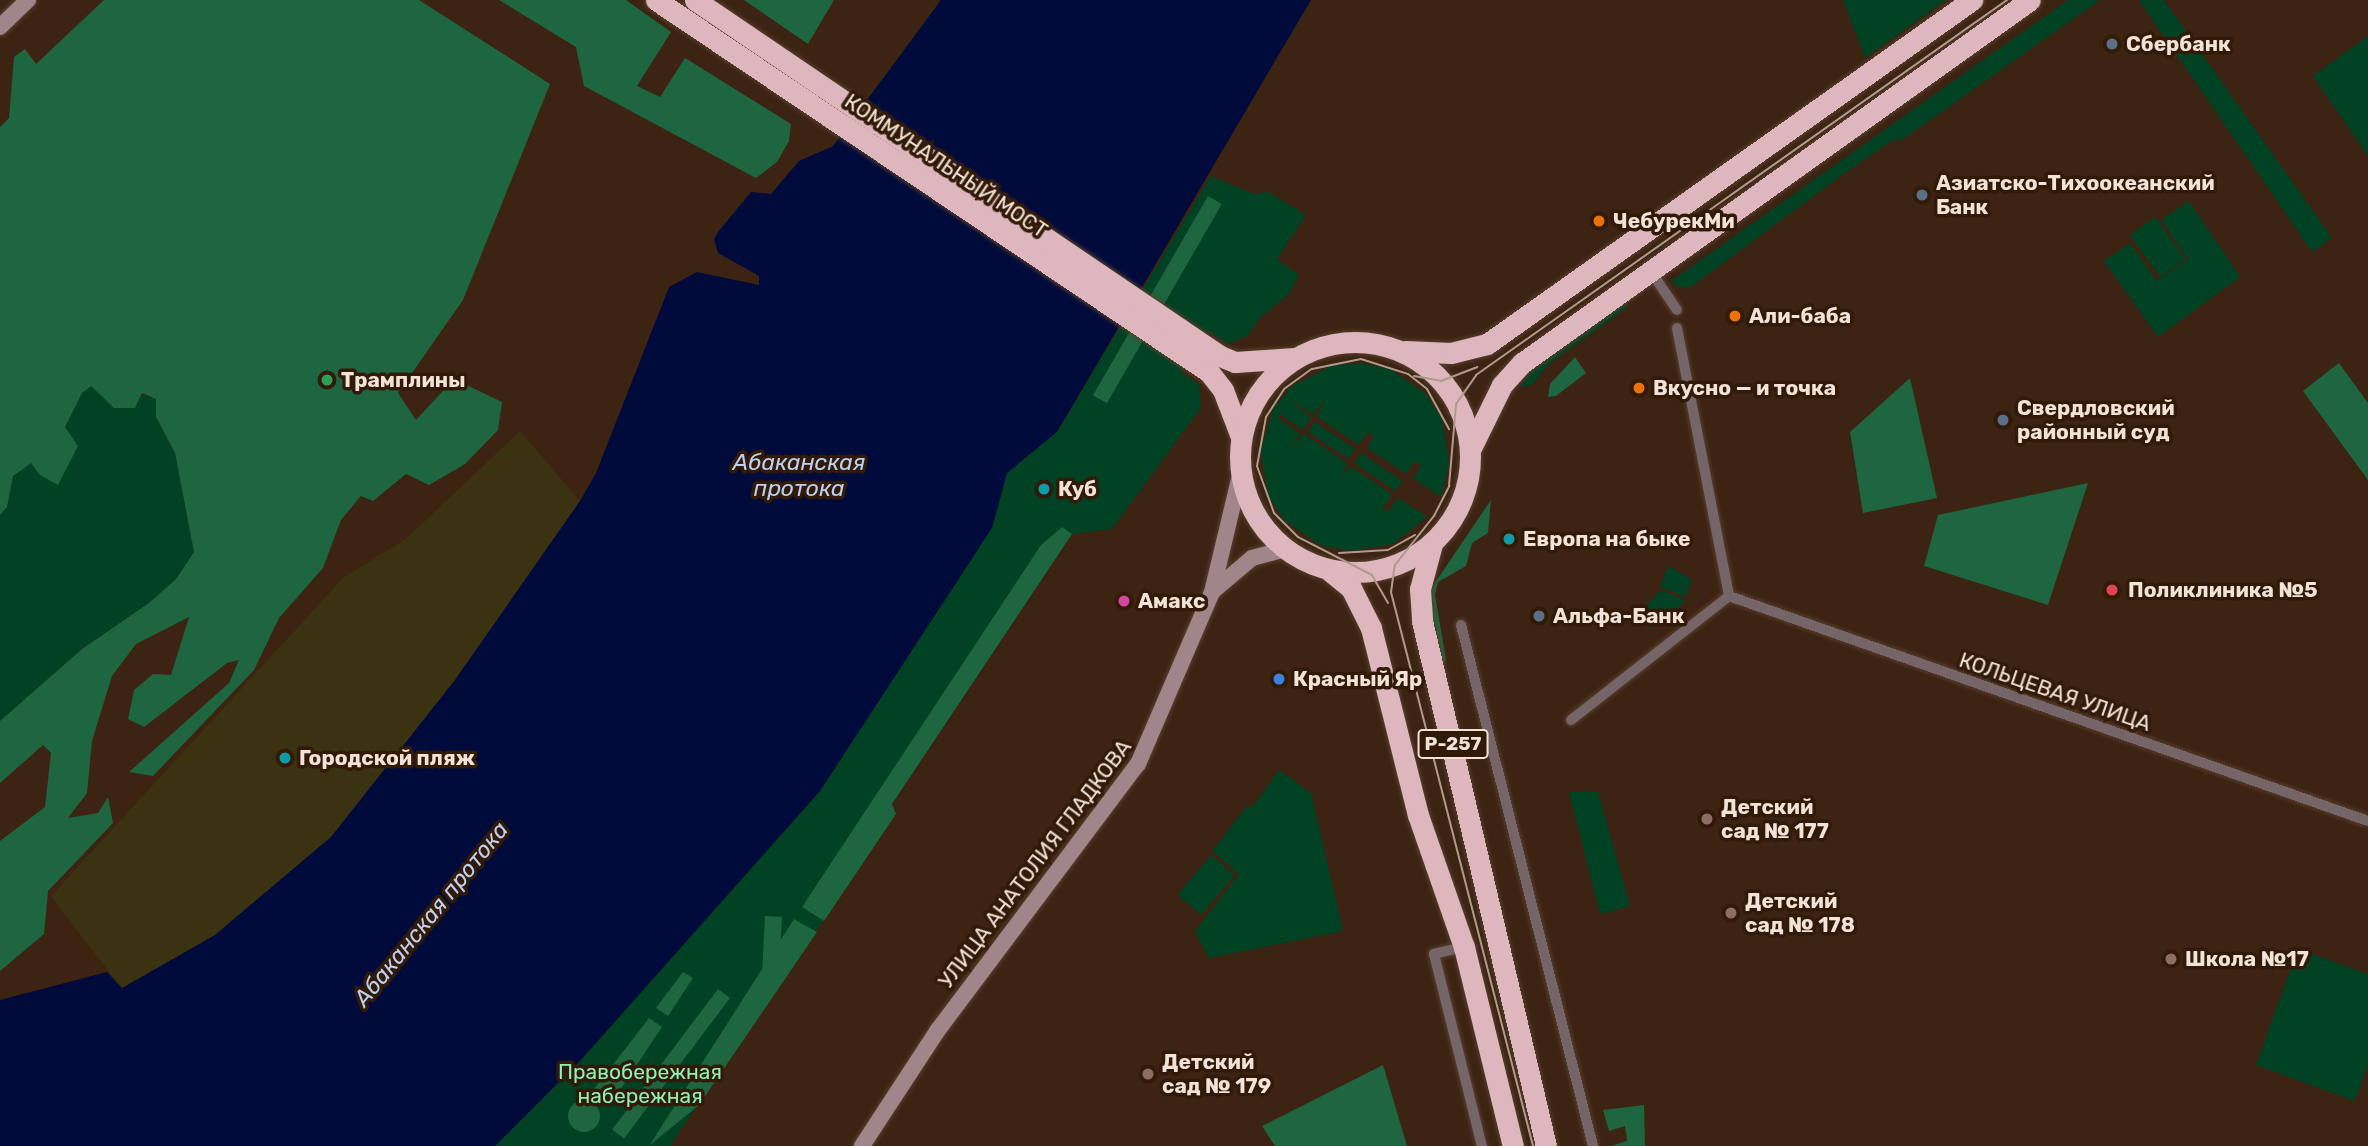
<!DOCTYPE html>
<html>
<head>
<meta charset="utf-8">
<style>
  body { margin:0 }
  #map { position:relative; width:2368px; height:1146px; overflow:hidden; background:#3d2412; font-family:Rubik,sans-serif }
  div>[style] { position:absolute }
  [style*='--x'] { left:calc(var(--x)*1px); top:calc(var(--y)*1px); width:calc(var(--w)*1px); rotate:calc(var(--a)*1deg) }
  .green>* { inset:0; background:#014224; transform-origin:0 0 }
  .forest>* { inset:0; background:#1d663f; transform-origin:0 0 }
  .round { border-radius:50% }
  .sand>* { inset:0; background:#3a3211 }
  .water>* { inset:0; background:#000b3b }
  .roads { filter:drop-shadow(0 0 2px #563f2e) drop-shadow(0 0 2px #563f2e) }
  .street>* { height:10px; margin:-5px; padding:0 5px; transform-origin:5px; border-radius:5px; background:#766568 }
  .secondary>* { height:16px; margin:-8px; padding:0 8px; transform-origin:8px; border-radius:8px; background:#a0868a }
  .highway>* { height:21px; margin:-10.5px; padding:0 10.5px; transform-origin:10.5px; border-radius:10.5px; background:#deb6bd }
  .highway>.ring { margin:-10.5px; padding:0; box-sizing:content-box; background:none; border:21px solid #deb6bd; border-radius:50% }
  .tram>* { height:2px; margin:-1px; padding:0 1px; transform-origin:1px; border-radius:1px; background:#af9b8e }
  .dots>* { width:19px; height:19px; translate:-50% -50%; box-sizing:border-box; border:4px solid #321a08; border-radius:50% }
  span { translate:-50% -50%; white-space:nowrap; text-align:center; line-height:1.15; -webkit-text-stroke:7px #321a08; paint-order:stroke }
  .shield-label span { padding:2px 5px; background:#321a08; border:2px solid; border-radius:5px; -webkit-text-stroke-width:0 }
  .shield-label { font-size:19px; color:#f3e2d7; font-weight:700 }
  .poi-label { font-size:21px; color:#f3e2d7; font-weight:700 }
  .left { translate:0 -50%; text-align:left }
  .street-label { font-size:21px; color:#f3e2d7 }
  .park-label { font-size:21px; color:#8ff1b5 }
  .water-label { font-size:23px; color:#bdd0f1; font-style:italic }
</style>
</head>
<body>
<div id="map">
  <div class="green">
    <div style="clip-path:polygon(1843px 0,1946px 0,1865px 58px)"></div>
    <div style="clip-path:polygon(2068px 0,2100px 0,1902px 140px,1893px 140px,1841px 176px,1692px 286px,1679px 288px,1671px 281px)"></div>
    <div style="clip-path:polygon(2139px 0,2164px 0,2332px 238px,2312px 252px)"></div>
    <div style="clip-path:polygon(2368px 36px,2368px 156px,2313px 76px)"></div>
    <div style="clip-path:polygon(1211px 176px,1254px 194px,1268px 192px,1306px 215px,1277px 259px,1299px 275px,1289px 294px,1261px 317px,1247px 336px,1228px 344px,1207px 331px,1181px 372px,1199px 384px,1201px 408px,1112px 529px,1072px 534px,892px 804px,896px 814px,670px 1146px,495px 1146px,580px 1061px,820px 791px,992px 528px,1007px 473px,1057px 432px)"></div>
    <div style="clip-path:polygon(2189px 201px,2240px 277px,2158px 337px,2104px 261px,2130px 243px,2157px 281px,2188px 259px,2161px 220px)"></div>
    <div style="left:2155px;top:217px;width:52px;height:31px;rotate:54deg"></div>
    <div style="clip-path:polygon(1628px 301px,1627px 308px,1548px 365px,1532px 385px,1520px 387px,1535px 365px)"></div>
    <div style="clip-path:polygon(1361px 363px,1390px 369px,1426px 394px,1442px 419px,1449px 463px,1441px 497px,1413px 478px,1421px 466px,1415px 461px,1406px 474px,1367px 448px,1374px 437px,1368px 432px,1359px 445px,1317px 417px,1325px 399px,1313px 415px,1289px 399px,1311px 418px,1303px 430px,1280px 414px,1277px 417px,1300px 434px,1290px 449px,1304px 434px,1348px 464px,1340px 477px,1351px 467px,1392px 494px,1383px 508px,1388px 512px,1398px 498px,1427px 517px,1393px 544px,1349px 551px,1320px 545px,1284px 520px,1268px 495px,1261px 451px,1273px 409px,1292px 386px,1331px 366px)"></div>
    <div style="clip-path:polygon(91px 386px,156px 398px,156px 417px,175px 453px,194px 552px,176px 579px,149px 603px,82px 649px,0 721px,0 515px,7px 507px,13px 476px,65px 427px,82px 393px)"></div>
    <div style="left:1315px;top:422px;width:48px;height:12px;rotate:34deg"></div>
    <div style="left:1361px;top:453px;width:50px;height:12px;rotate:34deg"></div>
    <div style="clip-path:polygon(1668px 566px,1692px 580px,1685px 597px,1660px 587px)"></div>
    <div style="clip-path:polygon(1661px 590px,1686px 601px,1650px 629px,1638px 614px)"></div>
    <div style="clip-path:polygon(1279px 770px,1311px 793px,1343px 931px,1209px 958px,1195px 931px,1239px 874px,1212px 851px,1248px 805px,1252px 808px)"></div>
    <div style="clip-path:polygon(1569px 792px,1598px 792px,1630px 906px,1600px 914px)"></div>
    <div style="left:1211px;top:855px;width:31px;height:52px;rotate:40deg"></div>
    <div style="clip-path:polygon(2298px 949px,2368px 974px,2368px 1065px,2355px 1101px,2256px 1065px)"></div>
  </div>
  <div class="forest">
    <div style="clip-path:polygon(104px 0,419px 0,550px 84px,463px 300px,398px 393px,416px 420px,454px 379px,502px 402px,498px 430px,465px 464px,429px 485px,406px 474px,373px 501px,361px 496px,341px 520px,323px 568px,279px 618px,254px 670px,153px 776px,129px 772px,229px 683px,239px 660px,227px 663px,144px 727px,128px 719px,134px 690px,153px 674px,171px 675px,189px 617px,136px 644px,112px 676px,92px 741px,87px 793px,68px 818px,98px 813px,108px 797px,113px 823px,48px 891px,44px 934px,0 971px,0 841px,45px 807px,51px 753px,43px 745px,0 783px,0 721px,82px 649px,149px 603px,176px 579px,194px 552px,175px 453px,156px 417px,156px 399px,142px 393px,135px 408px,114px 408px,91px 386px,82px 393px,65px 427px,78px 446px,58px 485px,40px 475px,31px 463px,13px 476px,7px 507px,0 515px,0 127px,9px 118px,14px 57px,25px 49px,36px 64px)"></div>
    <div style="clip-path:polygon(499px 0,626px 0,671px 32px,637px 86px,660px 97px,685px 58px,791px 124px,789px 141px,777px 162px,756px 178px,584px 86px,576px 47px)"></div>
    <div style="clip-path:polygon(744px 0,834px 0,808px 44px)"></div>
    <div style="left:1208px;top:196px;width:16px;height:230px;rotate:30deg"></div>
    <div style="clip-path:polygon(1575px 357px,1586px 373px,1556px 396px,1548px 397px,1550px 384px)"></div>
    <div style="clip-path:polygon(2339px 363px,2368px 403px,2368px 480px,2303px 391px)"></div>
    <div style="clip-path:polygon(1910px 378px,1937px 498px,1863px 513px,1850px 432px)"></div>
    <div style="clip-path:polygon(2088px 483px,2048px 605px,1924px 566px,1938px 515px)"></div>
    <div style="clip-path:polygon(1491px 500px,1488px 533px,1472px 543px,1466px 566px,1438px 582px,1435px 595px,1446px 660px,1443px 664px,1428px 593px)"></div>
    <div style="clip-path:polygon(1062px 527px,1072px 534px,892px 804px,896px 814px,824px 921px,802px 907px,1041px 545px)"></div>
    <div style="left:765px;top:916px;width:17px;height:73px;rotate:3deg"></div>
    <div style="clip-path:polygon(794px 919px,817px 932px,699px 1105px,649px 1146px)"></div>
    <div style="clip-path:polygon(683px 972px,693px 978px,668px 1016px,656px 1008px)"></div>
    <div style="left:718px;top:989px;width:15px;height:176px;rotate:37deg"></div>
    <div style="clip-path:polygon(649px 1018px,662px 1027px,612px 1102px,594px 1089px)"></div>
    <div style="clip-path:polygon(1383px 1065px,1407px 1146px,1275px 1146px,1262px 1126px)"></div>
    <div class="round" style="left:568px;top:1100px;width:32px;height:32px"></div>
    <div style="clip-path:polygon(1644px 1105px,1645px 1146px,1611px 1146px,1627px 1141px,1625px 1126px,1609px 1131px,1603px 1110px)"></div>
  </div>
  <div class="sand">
    <div style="clip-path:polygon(520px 431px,580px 501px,455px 680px,331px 837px,215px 935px,122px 989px,51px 896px,344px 577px,406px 539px)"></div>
  </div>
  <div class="water">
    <div style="clip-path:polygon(941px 0,1311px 0,1057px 432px,1007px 473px,992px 528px,820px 791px,580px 1061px,495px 1146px,0 1146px,0 1000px,107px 972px,122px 988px,215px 935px,331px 837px,455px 680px,580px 501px,596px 473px,669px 287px,697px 272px,759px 285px,759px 276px,718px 253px,714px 239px,718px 232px,751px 192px,771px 194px,799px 161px,833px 146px)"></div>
  </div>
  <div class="roads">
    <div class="street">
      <div style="--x:1650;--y:270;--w:48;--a:56"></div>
      <div style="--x:1677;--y:328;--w:273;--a:79"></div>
      <div style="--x:1729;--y:596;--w:677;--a:19.4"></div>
      <div style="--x:1461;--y:625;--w:537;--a:75.78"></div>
      <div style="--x:1571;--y:720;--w:201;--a:-38.1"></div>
      <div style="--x:1464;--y:947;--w:31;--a:167"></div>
      <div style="--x:1434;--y:954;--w:198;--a:76"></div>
    </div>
    <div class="secondary">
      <div style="--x:0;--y:27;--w:39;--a:-44"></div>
      <div style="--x:1212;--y:592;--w:52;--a:-40.4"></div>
      <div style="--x:1252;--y:558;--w:35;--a:-15"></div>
      <div style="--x:862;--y:1146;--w:139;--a:-56.8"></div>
      <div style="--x:938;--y:1030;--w:333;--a:-53.1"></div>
      <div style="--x:1138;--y:764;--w:187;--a:-66.7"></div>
      <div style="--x:1212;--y:592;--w:124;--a:-76.5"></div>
    </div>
    <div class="highway">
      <div style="--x:656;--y:0;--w:666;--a:33.93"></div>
      <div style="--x:1209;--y:372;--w:23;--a:52"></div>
      <div style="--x:1223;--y:390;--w:50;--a:69"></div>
      <div style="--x:695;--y:0;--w:634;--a:34.14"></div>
      <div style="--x:1220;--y:356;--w:16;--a:22"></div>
      <div style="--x:1235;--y:362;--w:60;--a:-3.8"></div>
      <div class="ring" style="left:1240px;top:342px;width:209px;height:209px"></div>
      <div style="--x:1405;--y:351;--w:46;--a:2.5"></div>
      <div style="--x:1451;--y:353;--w:37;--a:-14"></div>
      <div style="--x:1487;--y:344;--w:595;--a:-35.35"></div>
      <div style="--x:1470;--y:450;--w:72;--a:-63.8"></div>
      <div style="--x:1502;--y:385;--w:30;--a:-48"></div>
      <div style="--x:1522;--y:363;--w:624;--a:-35.55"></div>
      <div style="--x:1432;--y:544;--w:47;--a:104.9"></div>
      <div style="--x:1420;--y:589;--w:32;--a:86"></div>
      <div style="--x:1422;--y:621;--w:539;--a:76.71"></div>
      <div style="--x:1330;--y:571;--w:27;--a:39"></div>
      <div style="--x:1351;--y:588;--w:45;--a:63.4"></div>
      <div style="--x:1371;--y:628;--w:193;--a:75.9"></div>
      <div style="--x:1418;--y:815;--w:140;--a:70.8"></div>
      <div style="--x:1464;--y:947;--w:205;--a:76.2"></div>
    </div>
  </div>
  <div class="tram">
    <div style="--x:1414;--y:376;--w:27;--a:10"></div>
    <div style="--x:1441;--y:381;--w:39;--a:-21"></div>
    <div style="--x:1339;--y:553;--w:49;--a:-3.5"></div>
    <div style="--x:1388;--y:550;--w:31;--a:-29"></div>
    <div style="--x:1388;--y:603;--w:32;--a:-120"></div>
    <div style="--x:1372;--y:575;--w:83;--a:-152.8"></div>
    <div style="--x:1298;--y:537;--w:34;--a:-135"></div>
    <div style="--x:1274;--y:513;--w:50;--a:-109.9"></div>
    <div style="--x:1257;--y:466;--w:50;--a:-79.6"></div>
    <div style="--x:1266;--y:417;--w:33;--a:-57"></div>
    <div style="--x:1284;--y:389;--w:34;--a:-36"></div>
    <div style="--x:1312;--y:369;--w:50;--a:-11.5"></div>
    <div style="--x:1361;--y:359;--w:49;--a:17.7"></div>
    <div style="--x:1408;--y:374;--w:24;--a:38"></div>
    <div style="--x:1427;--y:389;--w:46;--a:61.2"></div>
    <div style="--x:1533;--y:1146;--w:572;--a:-104.38"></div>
    <div style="--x:1391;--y:592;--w:27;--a:-82"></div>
    <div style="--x:1395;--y:565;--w:63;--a:-51.5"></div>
    <div style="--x:1434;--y:516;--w:34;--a:-63"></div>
    <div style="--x:1449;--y:486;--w:82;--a:-85.1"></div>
    <div style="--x:1456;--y:404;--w:35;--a:-55"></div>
    <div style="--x:1476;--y:375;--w:650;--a:-35.23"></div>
  </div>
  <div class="dots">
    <div style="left:2112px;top:44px;background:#5c6f8a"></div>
    <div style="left:1922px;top:195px;background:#5c6f8a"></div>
    <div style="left:1599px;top:221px;background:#e8710a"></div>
    <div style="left:1735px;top:316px;background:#e8710a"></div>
    <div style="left:327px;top:380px;background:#2e9e5b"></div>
    <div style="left:1639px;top:388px;background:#e8710a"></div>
    <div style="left:2003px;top:420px;background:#5c6f8a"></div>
    <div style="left:1044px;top:489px;background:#0f9aa8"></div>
    <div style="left:1509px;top:539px;background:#0f9aa8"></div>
    <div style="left:2112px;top:590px;background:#e0444e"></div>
    <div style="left:1124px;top:601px;background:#d1479c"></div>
    <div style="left:1539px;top:616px;background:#5c6f8a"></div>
    <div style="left:1279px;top:679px;background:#3f7fe0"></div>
    <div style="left:285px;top:758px;background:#0f9aa8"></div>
    <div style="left:1707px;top:819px;background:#8d6e63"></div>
    <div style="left:1731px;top:913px;background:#8d6e63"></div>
    <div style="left:2171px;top:959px;background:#8d6e63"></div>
    <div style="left:1148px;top:1074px;background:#8d6e63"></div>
  </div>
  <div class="shield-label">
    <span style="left:1453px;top:744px">Р-257</span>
  </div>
  <div class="poi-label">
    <span class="left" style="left:2126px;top:44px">Сбербанк</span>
    <span class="left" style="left:1936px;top:195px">Азиатско-Тихоокеанский<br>Банк</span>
    <span class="left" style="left:1613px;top:221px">ЧебурекМи</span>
    <span class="left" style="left:1749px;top:316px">Али-баба</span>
    <span class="left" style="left:341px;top:380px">Трамплины</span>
    <span class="left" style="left:1653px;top:388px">Вкусно — и точка</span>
    <span class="left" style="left:2017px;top:420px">Свердловский<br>районный суд</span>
    <span class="left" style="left:1058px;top:489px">Куб</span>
    <span class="left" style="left:1523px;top:539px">Европа на быке</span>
    <span class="left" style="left:2128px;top:590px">Поликлиника №5</span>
    <span class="left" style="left:1138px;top:601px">Амакс</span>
    <span class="left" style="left:1553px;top:616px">Альфа-Банк</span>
    <span class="left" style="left:1293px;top:679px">Красный Яр</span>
    <span class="left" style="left:299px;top:758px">Городской пляж</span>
    <span class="left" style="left:1721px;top:819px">Детский<br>сад № 177</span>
    <span class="left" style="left:1745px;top:913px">Детский<br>сад № 178</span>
    <span class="left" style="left:2185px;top:959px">Школа №17</span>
    <span class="left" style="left:1162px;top:1074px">Детский<br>сад № 179</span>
  </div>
  <div class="street-label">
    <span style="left:946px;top:166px;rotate:34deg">КОММУНАЛЬНЫЙ МОСТ</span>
    <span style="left:2055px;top:692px;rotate:19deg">КОЛЬЦЕВАЯ УЛИЦА</span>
    <span style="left:1035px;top:864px;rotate:-53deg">УЛИЦА АНАТОЛИЯ ГЛАДКОВА</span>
  </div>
  <div class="park-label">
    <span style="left:640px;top:1084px">Правобережная<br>набережная</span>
  </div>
  <div class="water-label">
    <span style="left:799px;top:475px">Абаканская<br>протока</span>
    <span style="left:431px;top:914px;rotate:-51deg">Абаканская протока</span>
  </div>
</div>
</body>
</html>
